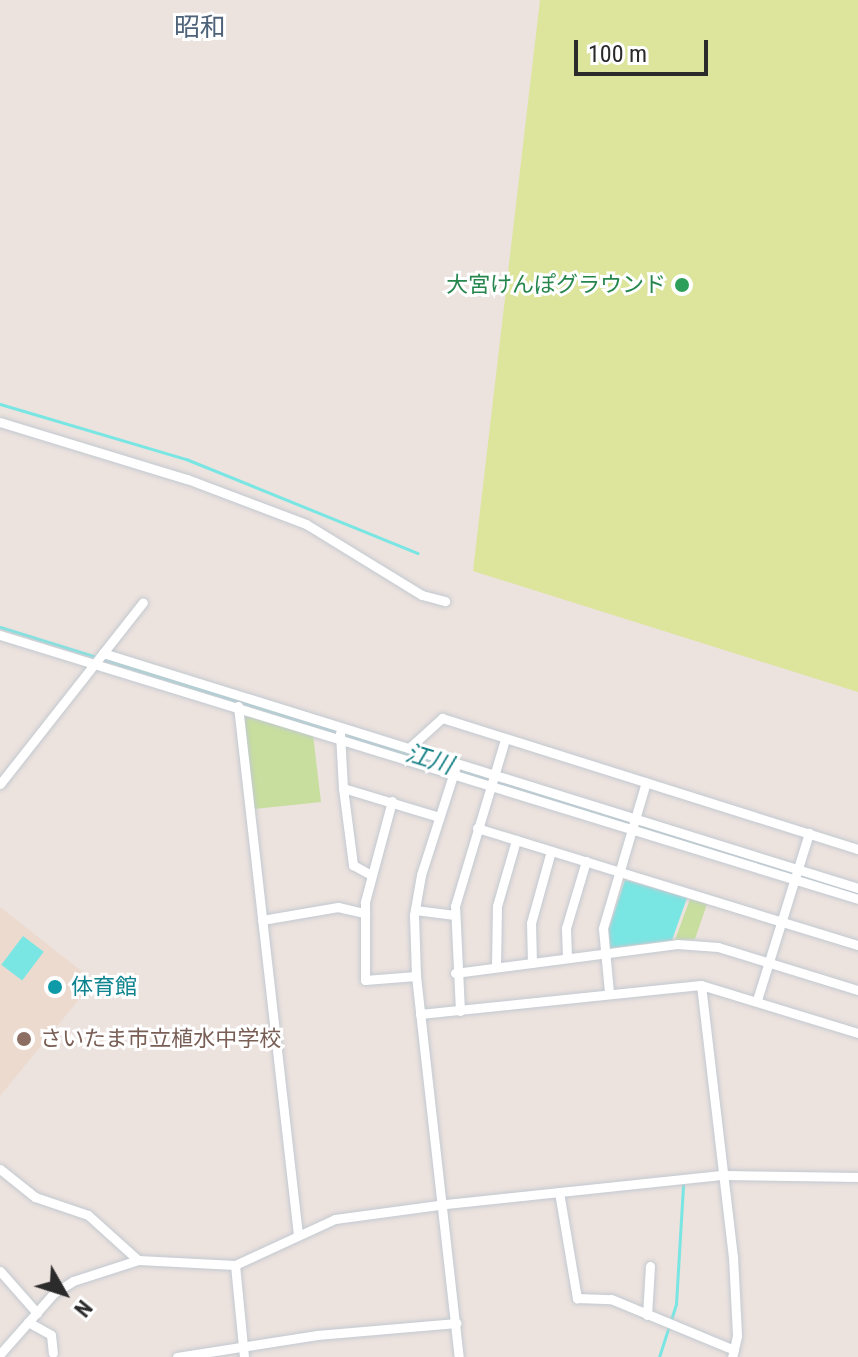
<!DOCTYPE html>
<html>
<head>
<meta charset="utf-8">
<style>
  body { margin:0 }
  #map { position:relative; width:858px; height:1357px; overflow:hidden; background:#ece2de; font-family:"Roboto Condensed","Noto Sans JP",sans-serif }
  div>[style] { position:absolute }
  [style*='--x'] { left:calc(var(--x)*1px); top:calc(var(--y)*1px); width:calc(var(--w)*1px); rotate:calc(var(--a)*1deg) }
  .education>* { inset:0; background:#ecdacf }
  .green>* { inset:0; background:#c7de9e }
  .pitch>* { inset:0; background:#dce59b }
  .water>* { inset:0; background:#79e6e3; transform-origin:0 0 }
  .stream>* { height:3px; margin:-1.5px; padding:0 1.5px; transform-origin:1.5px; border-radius:1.5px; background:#79e6e3 }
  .roads { filter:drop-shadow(0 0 2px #c2c9d0) drop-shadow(0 0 2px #c2c9d0) }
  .minor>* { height:9px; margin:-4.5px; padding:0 4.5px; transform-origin:4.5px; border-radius:4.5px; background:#fff }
  .dots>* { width:22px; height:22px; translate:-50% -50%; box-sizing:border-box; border:4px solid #fff; border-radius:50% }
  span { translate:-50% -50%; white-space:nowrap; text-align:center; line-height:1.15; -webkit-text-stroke:6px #fff; paint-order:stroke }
  .leisure-label { font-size:22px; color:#27864d }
  .right { translate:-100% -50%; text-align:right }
  .culture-label { font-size:22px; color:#0d838f }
  .left { translate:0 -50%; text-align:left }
  .education-label { font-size:22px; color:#785e54 }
  .water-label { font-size:24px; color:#168186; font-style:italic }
  .quarter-label { font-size:26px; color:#4e6279 }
  .north { position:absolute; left:24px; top:1253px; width:80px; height:80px; -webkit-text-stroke:6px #fff; paint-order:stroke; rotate:129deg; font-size:22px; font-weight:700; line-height:32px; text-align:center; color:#2b2b2b }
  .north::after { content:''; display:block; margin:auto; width:28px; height:36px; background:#2b2b2b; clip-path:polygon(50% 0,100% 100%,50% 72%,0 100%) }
  .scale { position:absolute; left:574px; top:40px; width:134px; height:36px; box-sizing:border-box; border:4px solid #2b2b2b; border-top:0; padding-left:10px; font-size:24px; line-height:28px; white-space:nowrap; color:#2b2b2b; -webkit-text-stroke:6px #fff; paint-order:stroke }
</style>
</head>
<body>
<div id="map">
  <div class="education">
    <div style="clip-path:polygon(0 907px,94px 981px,0 1096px)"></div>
  </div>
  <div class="green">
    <div style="clip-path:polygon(241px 711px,313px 735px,321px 802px,254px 809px)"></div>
    <div style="clip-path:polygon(690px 899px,707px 904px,695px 939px,675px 940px)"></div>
  </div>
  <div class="pitch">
    <div style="clip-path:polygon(540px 0,858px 0,858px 692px,473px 571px)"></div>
  </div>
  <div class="water">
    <div style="clip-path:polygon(625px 880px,687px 898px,672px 940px,610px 948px,609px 929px)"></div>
    <div style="left:23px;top:936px;width:26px;height:36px;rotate:37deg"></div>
  </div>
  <div class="stream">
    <div style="--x:0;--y:404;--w:194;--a:16.5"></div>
    <div style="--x:186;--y:459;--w:250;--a:22.1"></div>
    <div style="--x:0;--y:627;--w:899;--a:17.29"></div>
    <div style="--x:659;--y:1357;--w:56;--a:-72.2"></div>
    <div style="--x:676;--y:1304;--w:119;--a:-86.6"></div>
  </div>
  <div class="roads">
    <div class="minor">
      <div style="--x:0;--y:422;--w:195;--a:17"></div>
      <div style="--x:187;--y:479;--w:127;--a:20.7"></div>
      <div style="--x:306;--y:524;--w:136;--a:31.5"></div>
      <div style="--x:422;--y:595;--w:24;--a:15"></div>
      <div style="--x:0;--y:635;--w:898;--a:17.1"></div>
      <div style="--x:103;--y:653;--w:791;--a:17.29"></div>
      <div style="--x:238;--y:706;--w:532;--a:83.53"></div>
      <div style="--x:340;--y:733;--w:55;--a:86.9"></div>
      <div style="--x:343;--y:788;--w:100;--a:16.8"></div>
      <div style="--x:409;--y:748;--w:45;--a:-42.3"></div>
      <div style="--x:442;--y:718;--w:436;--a:17.5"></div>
      <div style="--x:455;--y:769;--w:111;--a:107.8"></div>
      <div style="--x:421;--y:875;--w:41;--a:99.9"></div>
      <div style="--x:414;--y:915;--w:61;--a:88.1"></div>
      <div style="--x:416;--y:976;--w:383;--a:83.6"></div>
      <div style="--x:0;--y:784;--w:231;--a:-51.8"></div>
      <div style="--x:343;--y:788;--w:78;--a:82.6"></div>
      <div style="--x:353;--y:865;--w:21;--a:29"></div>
      <div style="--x:392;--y:801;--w:105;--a:105"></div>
      <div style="--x:365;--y:902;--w:78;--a:90"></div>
      <div style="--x:365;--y:980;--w:51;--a:-4.5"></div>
      <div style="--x:477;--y:828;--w:399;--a:17.1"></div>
      <div style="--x:415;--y:910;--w:40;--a:7.1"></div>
      <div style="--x:262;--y:920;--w:77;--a:-9.7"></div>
      <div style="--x:338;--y:907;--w:28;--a:13"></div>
      <div style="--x:567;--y:958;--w:30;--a:-92"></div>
      <div style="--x:566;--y:928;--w:70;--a:-73.4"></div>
      <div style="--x:532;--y:963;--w:40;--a:-91.4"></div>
      <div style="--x:531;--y:923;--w:75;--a:-74.5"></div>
      <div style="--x:496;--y:967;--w:61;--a:-89.1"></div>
      <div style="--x:497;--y:906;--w:69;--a:-73.9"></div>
      <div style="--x:455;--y:973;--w:224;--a:-7.4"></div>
      <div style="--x:677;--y:944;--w:41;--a:4.2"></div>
      <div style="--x:718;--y:947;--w:146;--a:17.1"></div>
      <div style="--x:701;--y:985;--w:273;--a:83.3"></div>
      <div style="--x:733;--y:1256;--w:80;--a:87.1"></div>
      <div style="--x:737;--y:1336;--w:22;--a:103"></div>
      <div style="--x:609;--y:992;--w:64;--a:-95.4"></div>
      <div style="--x:603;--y:928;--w:152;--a:-73.6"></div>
      <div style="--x:757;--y:1000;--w:175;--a:-72.7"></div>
      <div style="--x:460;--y:1011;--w:105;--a:-92.7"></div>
      <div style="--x:455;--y:906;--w:174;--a:-73.3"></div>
      <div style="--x:420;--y:1014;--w:282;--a:-5.9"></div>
      <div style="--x:701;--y:985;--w:164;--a:17"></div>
      <div style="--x:0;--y:1169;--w:45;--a:38.7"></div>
      <div style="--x:35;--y:1197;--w:56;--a:18.8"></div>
      <div style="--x:88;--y:1215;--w:67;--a:42"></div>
      <div style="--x:559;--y:1192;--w:108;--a:80.4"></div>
      <div style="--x:577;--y:1298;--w:34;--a:2"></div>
      <div style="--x:611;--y:1299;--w:133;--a:22.5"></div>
      <div style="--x:235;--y:1265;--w:92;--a:84.4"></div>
      <div style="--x:0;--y:1271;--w:56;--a:48.6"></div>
      <div style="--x:647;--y:1315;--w:49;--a:-86.5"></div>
      <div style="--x:28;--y:1322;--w:26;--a:29"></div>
      <div style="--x:51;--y:1335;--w:18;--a:84"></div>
      <div style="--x:0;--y:1354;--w:81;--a:-48.5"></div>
      <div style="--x:54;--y:1293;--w:22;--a:-32"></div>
      <div style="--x:73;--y:1281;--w:68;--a:-17.9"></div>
      <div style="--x:138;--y:1260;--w:97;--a:3"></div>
      <div style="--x:235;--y:1265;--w:110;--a:-24.7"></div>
      <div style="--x:335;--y:1219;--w:112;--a:-7.7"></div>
      <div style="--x:446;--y:1204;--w:279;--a:-6"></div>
      <div style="--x:723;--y:1175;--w:135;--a:0.8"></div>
      <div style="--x:177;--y:1357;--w:142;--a:-8.9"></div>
      <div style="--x:317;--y:1335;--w:140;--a:-4.9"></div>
    </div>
  </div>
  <div class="dots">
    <div style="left:682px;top:285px;background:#2e9e5b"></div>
    <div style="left:55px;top:987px;background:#0f9aa8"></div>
    <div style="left:24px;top:1039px;background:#8d6e63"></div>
  </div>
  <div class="leisure-label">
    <span class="right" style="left:666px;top:285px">大宮けんぽグラウンド</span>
  </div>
  <div class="culture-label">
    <span class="left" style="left:71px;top:987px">体育館</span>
  </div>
  <div class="education-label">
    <span class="left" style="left:40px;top:1039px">さいたま市立植水中学校</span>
  </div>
  <div class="water-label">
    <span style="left:429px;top:760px;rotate:17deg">江川</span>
  </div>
  <div class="quarter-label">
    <span style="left:200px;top:28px">昭和</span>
  </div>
  <div class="north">N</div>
  <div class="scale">100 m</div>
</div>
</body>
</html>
